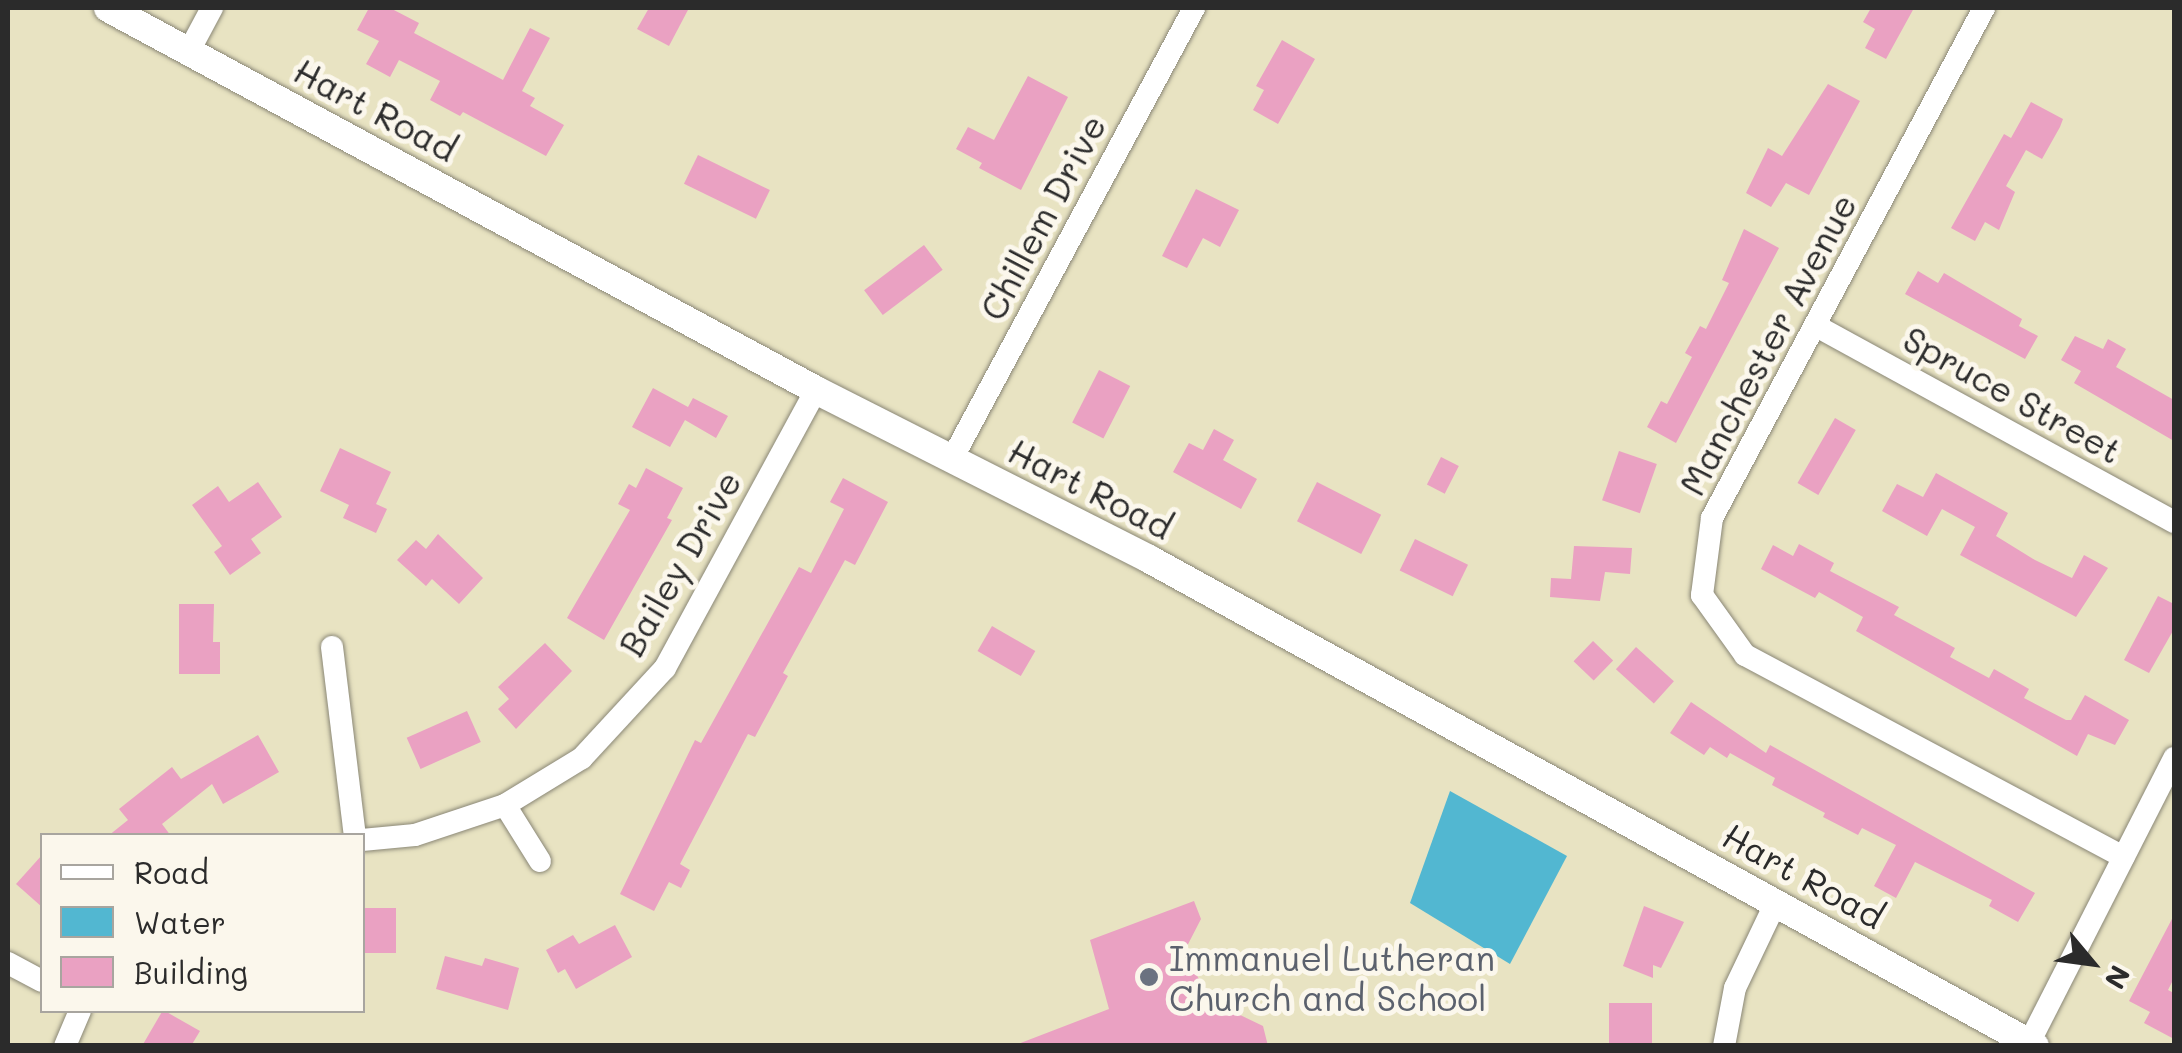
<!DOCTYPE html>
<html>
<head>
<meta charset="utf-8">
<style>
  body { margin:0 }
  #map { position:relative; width:2182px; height:1053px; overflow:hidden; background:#e8e3c2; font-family:Mali,sans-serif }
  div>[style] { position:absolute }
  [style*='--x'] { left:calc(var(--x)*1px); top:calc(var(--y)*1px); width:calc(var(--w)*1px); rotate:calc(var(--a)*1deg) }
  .water>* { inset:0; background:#52b7d1 }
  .building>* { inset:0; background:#eaa1c2; transform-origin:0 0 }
  .roads { filter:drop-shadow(0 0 2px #8a8776) drop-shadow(0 0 2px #8a8776) }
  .minor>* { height:22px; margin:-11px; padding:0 11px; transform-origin:11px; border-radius:11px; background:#fff }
  .tertiary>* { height:28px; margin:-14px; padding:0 14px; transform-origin:14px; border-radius:14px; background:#fff }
  .dots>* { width:28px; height:28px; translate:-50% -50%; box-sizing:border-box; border:5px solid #fbf7ec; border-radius:50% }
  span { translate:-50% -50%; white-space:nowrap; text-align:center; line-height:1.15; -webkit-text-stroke:10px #fbf7ec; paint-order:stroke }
  .street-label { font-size:35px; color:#2b2b2b }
  .worship-label { font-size:35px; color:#5b616d }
  .left { translate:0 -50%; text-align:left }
  .frame { position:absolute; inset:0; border:10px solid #2b2b2b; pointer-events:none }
  .legend { position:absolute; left:40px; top:833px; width:325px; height:180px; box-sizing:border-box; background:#fbf7ec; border:2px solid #a8a59f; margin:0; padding:12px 18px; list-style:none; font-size:30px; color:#2b2b2b }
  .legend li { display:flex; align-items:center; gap:20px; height:50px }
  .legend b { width:50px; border:2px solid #a8a59f }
  .north { position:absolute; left:2042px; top:913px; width:100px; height:100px; -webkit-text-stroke:8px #fbf7ec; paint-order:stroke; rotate:119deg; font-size:28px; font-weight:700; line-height:40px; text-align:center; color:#2b2b2b }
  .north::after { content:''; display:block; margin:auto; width:35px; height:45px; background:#2b2b2b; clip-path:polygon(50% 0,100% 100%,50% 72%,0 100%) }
</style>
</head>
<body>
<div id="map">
  <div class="water">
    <div style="clip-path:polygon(1450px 791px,1567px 856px,1510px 964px,1410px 903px)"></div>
  </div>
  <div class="building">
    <div style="clip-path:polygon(369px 8px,390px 8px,419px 23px,414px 33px,503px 80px,530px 28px,550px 38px,522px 91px,535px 98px,530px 106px,564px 125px,546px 156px,463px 112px,460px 116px,430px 100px,440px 81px,399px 60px,390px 77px,366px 64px,379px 41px,357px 30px)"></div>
    <div style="clip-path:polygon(649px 8px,689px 8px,669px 46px,637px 29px)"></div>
    <div style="clip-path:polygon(1871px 8px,1914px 8px,1886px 59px,1865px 48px,1875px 29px,1863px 22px)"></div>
    <div style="clip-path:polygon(1282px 40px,1315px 59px,1278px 124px,1253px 110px,1264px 90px,1256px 86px)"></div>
    <div style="clip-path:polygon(1028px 76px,1068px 97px,1021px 190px,979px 168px,982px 163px,956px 149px,968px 127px,994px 140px)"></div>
    <div style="clip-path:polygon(1828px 84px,1860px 101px,1809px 195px,1786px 183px,1771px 207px,1746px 193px,1768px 148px,1782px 156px)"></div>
    <div style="clip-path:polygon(2031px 102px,2063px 119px,2060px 127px,2042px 159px,2026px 150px,2006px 186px,2015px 192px,1999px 230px,1985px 222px,1975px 241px,1951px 228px,2004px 134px,2011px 138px)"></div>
    <div style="left:698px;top:155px;width:80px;height:32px;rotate:26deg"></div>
    <div style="clip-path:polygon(1196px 189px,1239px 210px,1220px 247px,1203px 238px,1187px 268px,1162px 256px)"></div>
    <div style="clip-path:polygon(1744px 229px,1779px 248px,1676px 443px,1647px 427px,1661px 401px,1667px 404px,1692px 357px,1685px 353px,1700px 326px,1706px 329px,1729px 283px,1722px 280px)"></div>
    <div style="left:924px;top:245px;width:31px;height:75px;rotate:53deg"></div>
    <div style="clip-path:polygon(1918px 271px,1938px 283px,1944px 273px,2022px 319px,2019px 326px,2038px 336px,2025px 359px,1905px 294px)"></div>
    <div style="clip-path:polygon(2075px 336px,2103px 349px,2108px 339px,2126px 349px,2116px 367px,2174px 400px,2174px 441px,2074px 383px,2081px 371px,2061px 360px)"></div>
    <div style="left:1099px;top:370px;width:35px;height:59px;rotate:27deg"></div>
    <div style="clip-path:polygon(653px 388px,688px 407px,693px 398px,728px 416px,716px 438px,685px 420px,670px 447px,632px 427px)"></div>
    <div style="left:1835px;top:418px;width:24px;height:75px;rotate:30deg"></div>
    <div style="clip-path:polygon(1214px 429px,1234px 440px,1223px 460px,1257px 479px,1241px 509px,1173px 472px,1189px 443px,1203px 450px)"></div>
    <div style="clip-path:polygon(340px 448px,391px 472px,376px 504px,387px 509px,376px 533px,343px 518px,349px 505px,320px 491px)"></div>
    <div style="left:1619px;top:451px;width:40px;height:52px;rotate:19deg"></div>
    <div style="left:1441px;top:457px;width:20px;height:31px;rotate:27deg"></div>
    <div style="clip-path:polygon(646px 468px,683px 488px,667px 518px,672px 520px,604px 640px,567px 618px,630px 510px,618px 504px,629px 484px,636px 488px)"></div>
    <div style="clip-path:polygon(1936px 473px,2008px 513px,1996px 536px,2035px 560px,2072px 578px,2084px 555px,2108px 568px,2076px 617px,1960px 555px,1975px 527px,1942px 509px,1927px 536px,1882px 511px,1897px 484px,1923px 497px)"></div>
    <div style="clip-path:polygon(843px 478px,888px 502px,855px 565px,845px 560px,783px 673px,788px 676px,755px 737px,748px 734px,680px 864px,690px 870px,681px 888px,669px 882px,654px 911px,620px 894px,695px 740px,701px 743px,799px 567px,811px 573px,844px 509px,830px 502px)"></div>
    <div style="clip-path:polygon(258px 482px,282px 517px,251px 539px,261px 553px,230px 575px,214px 552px,222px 546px,192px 505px,218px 486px,229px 502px)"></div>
    <div style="left:1317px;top:482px;width:72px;height:44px;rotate:27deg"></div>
    <div style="clip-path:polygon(438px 534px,483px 578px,459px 604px,432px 579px,426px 586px,397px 560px,416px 540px,426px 549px)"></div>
    <div style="left:1415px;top:539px;width:59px;height:35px;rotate:26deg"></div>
    <div style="clip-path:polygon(1799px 544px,1834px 563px,1830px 571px,1899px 607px,1894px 615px,1955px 648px,1950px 657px,1989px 678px,1994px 669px,2029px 689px,2024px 698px,2066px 720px,2071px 720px,2085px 695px,2110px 709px,2129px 720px,2115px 745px,2088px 734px,2077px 756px,1856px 631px,1863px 617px,1819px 592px,1815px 598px,1761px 569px,1773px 545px,1793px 556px)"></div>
    <div style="clip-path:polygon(1574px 546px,1632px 548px,1630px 574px,1605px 572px,1600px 601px,1550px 597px,1551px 578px,1571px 579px)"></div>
    <div style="clip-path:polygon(2158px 596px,2174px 604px,2174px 629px,2149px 673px,2124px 660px)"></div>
    <div style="clip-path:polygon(179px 604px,214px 604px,213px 642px,220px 642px,220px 674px,179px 674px)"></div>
    <div style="left:992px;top:626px;width:50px;height:29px;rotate:30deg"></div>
    <div style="left:1593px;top:641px;width:28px;height:28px;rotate:44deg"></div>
    <div style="clip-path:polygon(545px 643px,572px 671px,516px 729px,498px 709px,509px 699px,498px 687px)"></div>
    <div style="left:1636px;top:647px;width:51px;height:30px;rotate:42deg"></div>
    <div style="clip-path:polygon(1691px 702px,1766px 753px,1770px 745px,2035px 893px,2018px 922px,1989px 906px,1992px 900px,1915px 862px,1896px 898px,1874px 886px,1896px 845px,1862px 828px,1858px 835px,1823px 817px,1825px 813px,1772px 785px,1775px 778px,1730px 753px,1727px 758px,1710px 747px,1704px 755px,1670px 733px)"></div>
    <div style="left:467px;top:711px;width:34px;height:66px;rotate:66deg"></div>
    <div style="clip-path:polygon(258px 735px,279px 772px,223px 804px,212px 784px,162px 824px,171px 836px,108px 836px,128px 820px,119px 809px,172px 767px,181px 779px)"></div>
    <div style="clip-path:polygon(42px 855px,42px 907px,16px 884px)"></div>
    <div style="clip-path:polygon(1194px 901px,1201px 919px,1184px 952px,1211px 1001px,1263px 1026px,1268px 1046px,1013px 1046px,1109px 1009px,1090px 940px)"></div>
    <div style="clip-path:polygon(1644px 906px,1684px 922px,1661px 968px,1653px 965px,1653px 978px,1623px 966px)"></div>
    <div style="left:362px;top:908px;width:34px;height:45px"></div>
    <div style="clip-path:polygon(2174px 915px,2174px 978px,2168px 990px,2174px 993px,2174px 1039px,2144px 1023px,2150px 1012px,2129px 1001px)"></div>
    <div style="clip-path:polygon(615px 925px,632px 957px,576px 989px,565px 969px,558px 973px,546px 950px,573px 935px,579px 944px)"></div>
    <div style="clip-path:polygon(445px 956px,482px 966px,485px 958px,519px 968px,508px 1010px,436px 989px)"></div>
    <div style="left:1609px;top:1003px;width:43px;height:41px"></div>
    <div style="clip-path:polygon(163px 1010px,200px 1031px,191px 1046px,142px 1046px)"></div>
  </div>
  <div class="roads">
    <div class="minor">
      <div style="--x:1984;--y:8;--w:578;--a:118.07"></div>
      <div style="--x:1712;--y:518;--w:78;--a:97.4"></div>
      <div style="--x:1702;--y:595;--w:74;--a:54.4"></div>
      <div style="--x:1745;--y:655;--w:429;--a:28.1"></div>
      <div style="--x:189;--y:51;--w:49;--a:-61.9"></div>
      <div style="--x:1818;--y:327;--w:406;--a:28.7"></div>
      <div style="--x:952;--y:459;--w:512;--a:-61.78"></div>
      <div style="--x:332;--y:647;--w:190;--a:83.1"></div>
      <div style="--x:505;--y:805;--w:66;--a:58"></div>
      <div style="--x:362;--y:840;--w:53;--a:-5.4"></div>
      <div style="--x:415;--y:835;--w:95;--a:-18.4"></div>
      <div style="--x:505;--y:805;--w:90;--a:-31.4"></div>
      <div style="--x:582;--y:758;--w:122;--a:-47.3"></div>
      <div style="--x:665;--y:668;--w:316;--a:-61.5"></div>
      <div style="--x:8;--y:963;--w:38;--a:28"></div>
      <div style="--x:2029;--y:1043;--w:320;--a:-63"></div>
      <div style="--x:65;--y:1046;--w:39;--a:-67"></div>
      <div style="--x:1724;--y:1046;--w:59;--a:-79.3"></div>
      <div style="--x:1735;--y:988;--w:95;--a:-64.5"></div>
    </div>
    <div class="tertiary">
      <div style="--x:108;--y:8;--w:804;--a:28.35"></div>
      <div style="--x:816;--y:390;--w:373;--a:26.9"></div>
      <div style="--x:1149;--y:559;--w:1011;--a:28.8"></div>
    </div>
  </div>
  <div class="dots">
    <div style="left:1149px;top:977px;background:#6b7280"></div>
  </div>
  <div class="street-label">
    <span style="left:376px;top:109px;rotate:28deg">Hart Road</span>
    <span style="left:1042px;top:217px;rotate:-62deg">Chillem Drive</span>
    <span style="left:1767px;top:344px;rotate:-62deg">Manchester Avenue</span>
    <span style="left:2013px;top:394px;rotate:29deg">Spruce Street</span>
    <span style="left:1091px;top:488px;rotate:27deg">Hart Road</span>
    <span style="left:679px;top:563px;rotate:-60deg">Bailey Drive</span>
    <span style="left:1804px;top:875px;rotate:29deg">Hart Road</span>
  </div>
  <div class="worship-label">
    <span class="left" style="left:1169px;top:977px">Immanuel Lutheran<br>Church and School</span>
  </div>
  <div class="frame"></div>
  <ul class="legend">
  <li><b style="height:12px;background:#fff"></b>Road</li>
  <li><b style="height:28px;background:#52b7d1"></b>Water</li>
  <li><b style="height:28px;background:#eaa1c2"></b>Building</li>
  </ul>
  <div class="north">N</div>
</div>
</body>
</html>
